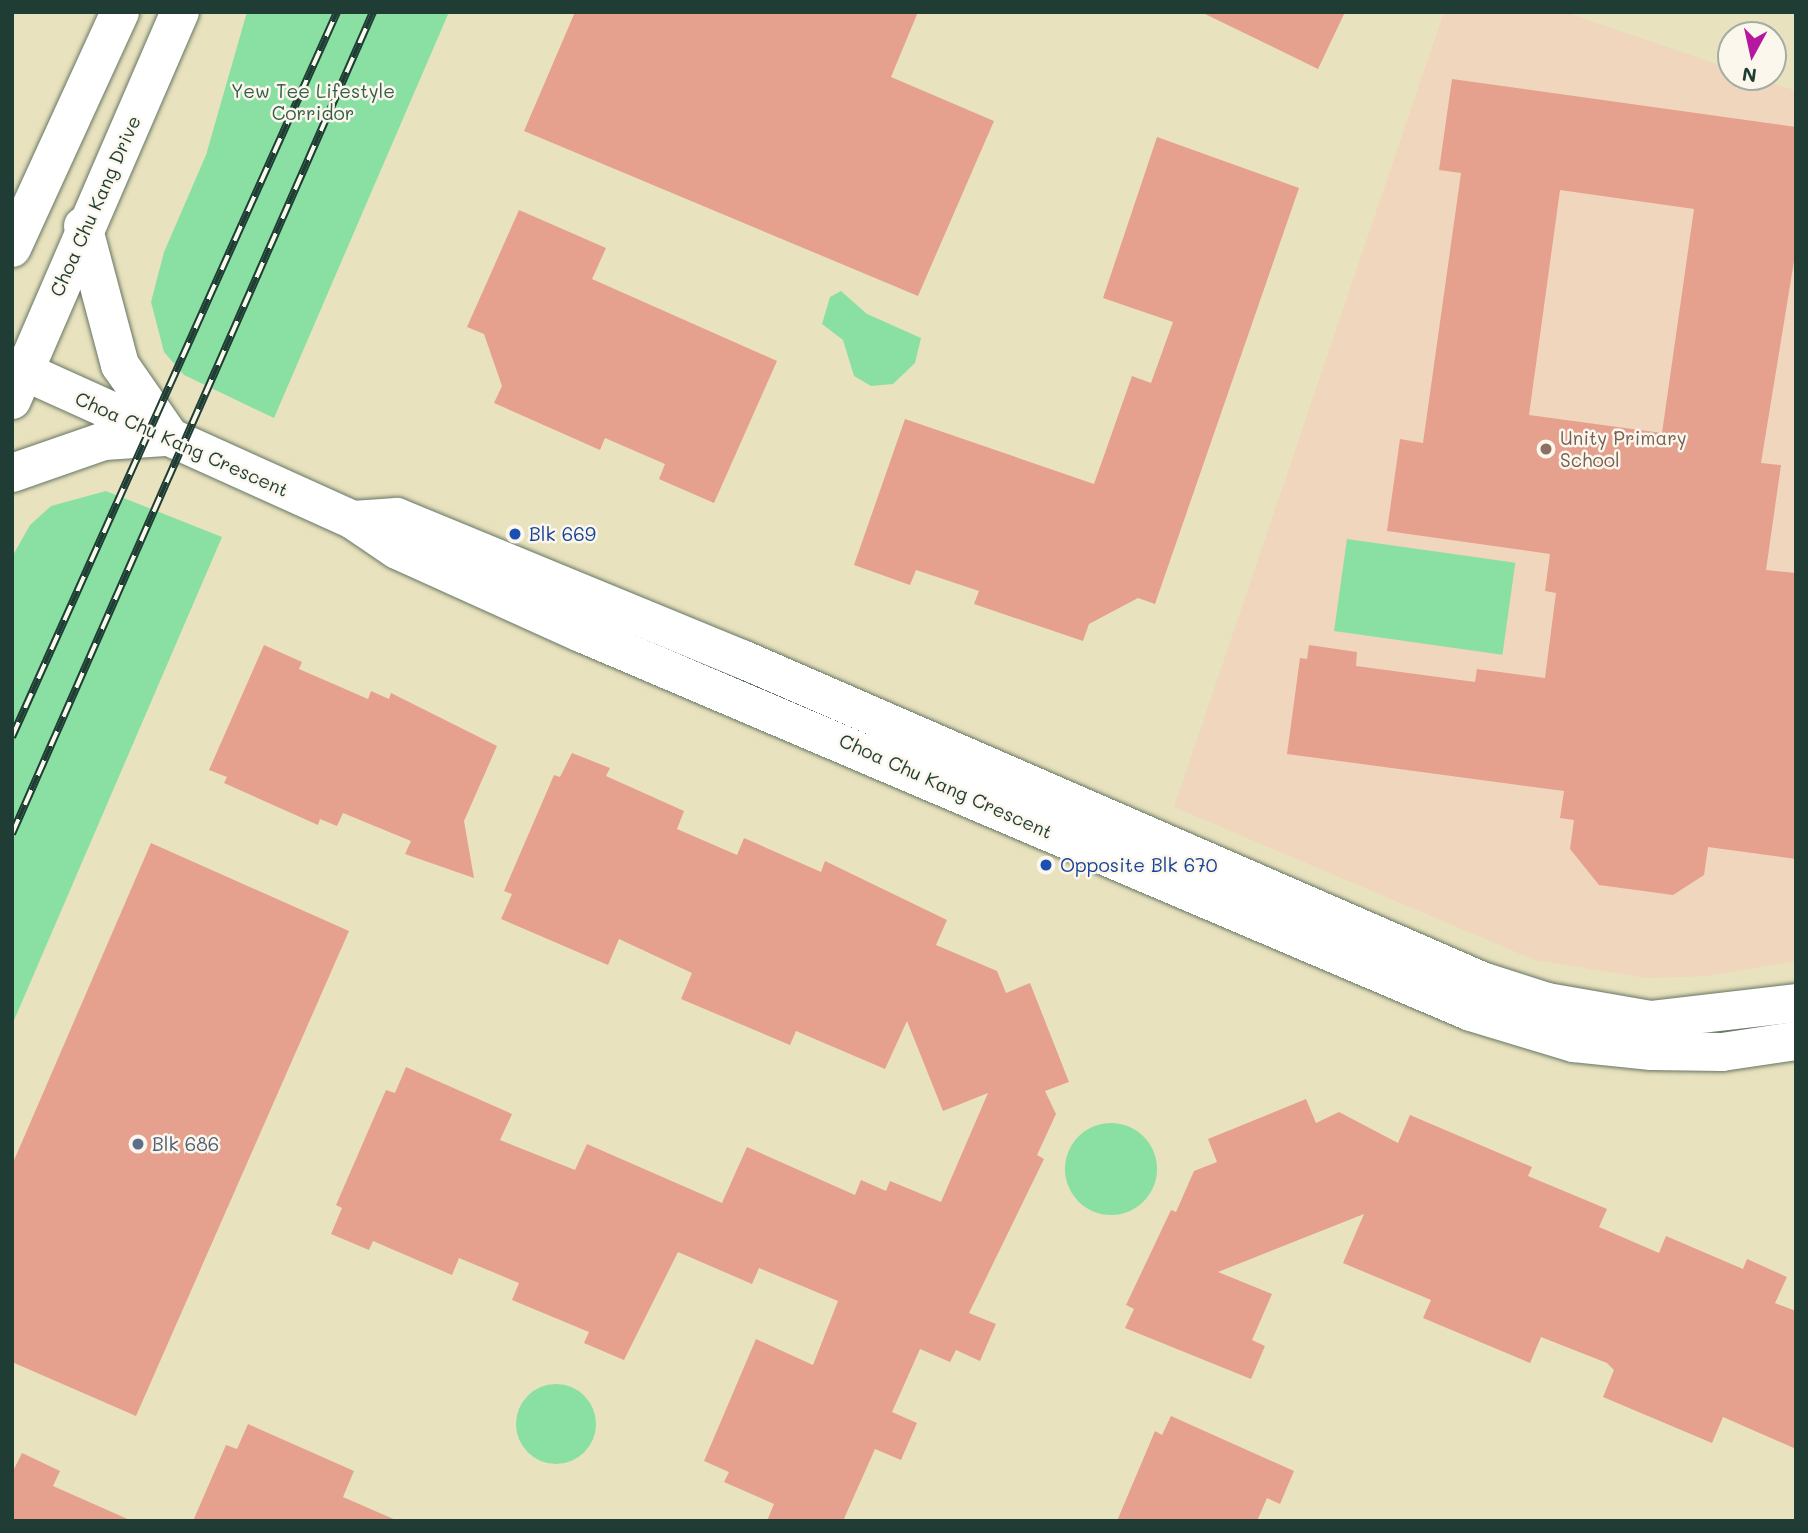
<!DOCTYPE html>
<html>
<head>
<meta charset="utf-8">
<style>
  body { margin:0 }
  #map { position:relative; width:1808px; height:1533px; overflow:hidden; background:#e9e2be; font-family:Mali,sans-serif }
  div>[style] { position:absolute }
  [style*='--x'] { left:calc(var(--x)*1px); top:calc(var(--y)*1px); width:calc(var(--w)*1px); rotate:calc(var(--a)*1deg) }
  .built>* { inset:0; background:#f0d6bc }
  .green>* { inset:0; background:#8ae0a2; transform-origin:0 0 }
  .round { border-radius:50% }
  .building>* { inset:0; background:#e5a18e }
  .roads { filter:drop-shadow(0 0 2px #667764) drop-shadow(0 0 2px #667764) }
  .minor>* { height:38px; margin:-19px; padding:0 19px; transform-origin:19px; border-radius:19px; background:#fff }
  .rail>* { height:8px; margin-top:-4px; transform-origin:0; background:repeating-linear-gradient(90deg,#fbf7ec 0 16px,#1f3d34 0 32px); box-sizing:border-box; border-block:2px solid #1f3d34 }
  .dots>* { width:19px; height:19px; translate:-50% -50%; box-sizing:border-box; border:4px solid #fbf7ec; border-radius:50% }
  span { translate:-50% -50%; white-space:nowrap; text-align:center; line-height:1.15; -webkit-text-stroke:5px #fbf7ec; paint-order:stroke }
  .park-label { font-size:19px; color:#345e4a }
  .street-label { font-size:19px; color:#1f3d34 }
  .education-label { font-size:19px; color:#785e54 }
  .left { translate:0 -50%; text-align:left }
  .transit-label { font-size:19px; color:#164399 }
  .service-label { font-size:19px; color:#4e5e75 }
  .frame { position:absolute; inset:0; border:14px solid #1f3d34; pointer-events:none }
  .north { position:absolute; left:1717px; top:21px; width:70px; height:70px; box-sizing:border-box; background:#fbf7ec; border:2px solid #a3ada2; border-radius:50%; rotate:188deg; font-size:19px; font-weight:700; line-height:28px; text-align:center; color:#1f3d34 }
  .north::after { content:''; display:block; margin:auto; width:24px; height:32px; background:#b5179e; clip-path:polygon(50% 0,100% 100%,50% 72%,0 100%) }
</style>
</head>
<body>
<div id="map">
  <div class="built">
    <div style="clip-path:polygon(1444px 12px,1565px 12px,1731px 69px,1731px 77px,1755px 77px,1796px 91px,1796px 961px,1707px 976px,1647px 978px,1535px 960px,1174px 807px)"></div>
  </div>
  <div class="green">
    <div style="clip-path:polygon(247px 12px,449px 12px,274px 418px,184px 375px,164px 352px,151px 302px,164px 252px,206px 155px)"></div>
    <div style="clip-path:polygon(841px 291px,867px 314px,921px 338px,915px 363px,893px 384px,871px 386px,854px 376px,843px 340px,822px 324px,830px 297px)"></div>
    <div style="clip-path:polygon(106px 491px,222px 537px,12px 1025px,12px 557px,30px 525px,51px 506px)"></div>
    <div style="left:1347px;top:539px;width:170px;height:93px;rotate:8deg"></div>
    <div class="round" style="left:1065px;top:1123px;width:92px;height:92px"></div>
    <div class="round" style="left:516px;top:1384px;width:80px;height:80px"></div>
  </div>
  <div class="building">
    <div style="clip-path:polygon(575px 12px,918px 12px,891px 77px,994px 121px,918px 296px,524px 131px)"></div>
    <div style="clip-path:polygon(1201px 12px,1345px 12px,1318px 69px)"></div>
    <div style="clip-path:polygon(evenodd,1452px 79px,1796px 127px,1796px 249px,1761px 463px,1781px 465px,1766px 570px,1796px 573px,1796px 859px,1708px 847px,1704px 875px,1673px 895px,1599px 885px,1570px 849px,1574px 820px,1560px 818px,1564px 791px,1287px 754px,1300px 658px,1307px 659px,1309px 645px,1357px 652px,1356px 666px,1475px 682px,1477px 669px,1545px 678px,1556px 593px,1545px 591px,1550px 554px,1387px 531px,1400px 439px,1423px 443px,1461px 173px,1439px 170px,1452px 79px,1560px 190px,1694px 209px,1662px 433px,1529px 415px,1560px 190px)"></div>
    <div style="clip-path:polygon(1157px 137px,1299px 188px,1155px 604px,1138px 598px,1089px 624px,1083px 641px,974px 604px,979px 591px,916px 570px,910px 585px,854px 565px,905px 419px,1094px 484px,1132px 376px,1151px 383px,1173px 322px,1103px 298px)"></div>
    <div style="clip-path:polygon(519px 210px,606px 248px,592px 279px,777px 361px,714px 503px,659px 479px,665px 464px,605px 438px,600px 450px,494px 403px,502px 386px,484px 334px,467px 327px)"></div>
    <div style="clip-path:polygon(264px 645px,302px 662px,299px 669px,368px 699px,371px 691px,389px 699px,391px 693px,497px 746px,464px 821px,474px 878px,405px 854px,411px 841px,343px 813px,337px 826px,320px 819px,318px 825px,224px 783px,227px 777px,209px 770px)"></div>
    <div style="clip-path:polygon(572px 753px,610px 768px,606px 776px,684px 811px,677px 829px,737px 855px,744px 838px,821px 872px,825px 861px,947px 920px,936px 945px,997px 971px,1006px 993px,1030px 983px,1069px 1082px,1045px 1091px,1056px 1114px,1037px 1155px,1044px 1159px,969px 1313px,996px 1324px,980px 1361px,956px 1350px,950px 1362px,920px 1349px,892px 1412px,917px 1423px,901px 1460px,875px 1449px,843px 1521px,767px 1521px,774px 1504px,724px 1482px,729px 1472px,704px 1461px,756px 1339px,813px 1365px,838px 1301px,759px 1268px,752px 1284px,678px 1252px,624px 1360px,584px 1343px,589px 1332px,512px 1300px,519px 1283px,459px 1258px,452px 1275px,373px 1241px,369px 1250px,331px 1234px,342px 1208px,336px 1205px,386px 1090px,395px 1093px,406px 1067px,512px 1114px,500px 1140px,575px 1170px,587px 1144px,722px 1203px,747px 1147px,855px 1195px,861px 1180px,886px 1191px,890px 1181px,941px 1202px,988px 1093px,943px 1111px,907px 1021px,885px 1069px,796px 1031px,790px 1045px,681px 999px,692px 973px,619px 939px,608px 965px,501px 919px,512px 894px,504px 891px,554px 775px,560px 777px)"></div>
    <div style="clip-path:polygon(151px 843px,349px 931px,136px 1416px,12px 1362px,12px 1165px)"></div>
    <div style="clip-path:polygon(1306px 1099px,1316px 1123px,1339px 1112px,1398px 1143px,1410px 1115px,1532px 1167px,1528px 1176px,1607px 1209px,1599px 1227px,1659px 1253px,1666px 1236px,1743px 1269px,1747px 1259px,1787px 1277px,1775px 1303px,1796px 1311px,1796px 1449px,1723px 1417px,1712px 1443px,1603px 1397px,1614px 1370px,1607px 1363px,1541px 1337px,1530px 1363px,1423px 1318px,1431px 1300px,1343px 1263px,1364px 1214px,1218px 1272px,1272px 1294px,1252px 1340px,1265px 1346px,1251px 1379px,1125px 1328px,1134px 1309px,1126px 1305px,1171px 1210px,1176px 1212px,1194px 1171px,1217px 1162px,1208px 1139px)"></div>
    <div style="clip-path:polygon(1171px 1416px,1294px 1471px,1280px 1504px,1267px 1498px,1257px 1521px,1117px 1521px,1155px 1431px,1162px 1435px)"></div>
    <div style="clip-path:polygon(248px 1424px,354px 1471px,343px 1497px,398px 1521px,193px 1521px,226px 1445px,237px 1449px)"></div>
    <div style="clip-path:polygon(22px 1453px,60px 1471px,53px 1486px,132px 1521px,12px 1521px,12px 1473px)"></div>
  </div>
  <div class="roads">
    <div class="minor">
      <div style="--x:83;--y:226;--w:144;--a:75.1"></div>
      <div style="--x:120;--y:365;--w:88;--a:55.2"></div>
      <div style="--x:12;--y:248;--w:260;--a:-65.4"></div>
      <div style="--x:12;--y:366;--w:374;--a:24.3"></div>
      <div style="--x:353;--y:520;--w:53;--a:34.3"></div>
      <div style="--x:397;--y:550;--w:202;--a:24.3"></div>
      <div style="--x:581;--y:633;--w:967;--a:23.07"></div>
      <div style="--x:1471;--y:1012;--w:108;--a:16.8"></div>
      <div style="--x:1574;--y:1043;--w:78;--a:5.9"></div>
      <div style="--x:1652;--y:1051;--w:70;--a:0.8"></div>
      <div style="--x:1722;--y:1052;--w:75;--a:-8.5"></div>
      <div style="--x:12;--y:400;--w:423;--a:-66.6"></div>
      <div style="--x:12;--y:473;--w:97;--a:-19.2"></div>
      <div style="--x:104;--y:441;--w:61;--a:-3.8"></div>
      <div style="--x:353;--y:520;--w:44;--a:-3.9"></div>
      <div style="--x:397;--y:517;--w:373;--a:22.4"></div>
      <div style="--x:742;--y:659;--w:807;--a:23.52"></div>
      <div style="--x:1482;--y:981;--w:68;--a:17.9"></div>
      <div style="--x:1547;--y:1002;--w:105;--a:9.9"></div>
      <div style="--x:1650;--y:1020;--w:147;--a:-6.6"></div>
    </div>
  </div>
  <div class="rail">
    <div style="--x:12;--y:737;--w:795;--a:-65.85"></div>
    <div style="--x:12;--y:834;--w:898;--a:-66.29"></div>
  </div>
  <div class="dots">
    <div style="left:1546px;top:449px;background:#8d6e63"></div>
    <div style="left:515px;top:534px;background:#1a4fb4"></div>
    <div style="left:1046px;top:865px;background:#1a4fb4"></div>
    <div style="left:138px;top:1144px;background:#5c6f8a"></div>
  </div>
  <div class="park-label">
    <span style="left:313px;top:102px">Yew Tee Lifestyle<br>Corridor</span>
  </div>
  <div class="street-label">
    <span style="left:95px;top:206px;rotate:-66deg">Choa Chu Kang Drive</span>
    <span style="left:182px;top:444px;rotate:24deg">Choa Chu Kang Crescent</span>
    <span style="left:946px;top:786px;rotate:24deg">Choa Chu Kang Crescent</span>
  </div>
  <div class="education-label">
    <span class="left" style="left:1560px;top:449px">Unity Primary<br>School</span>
  </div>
  <div class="transit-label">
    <span class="left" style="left:529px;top:534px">Blk 669</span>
    <span class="left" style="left:1060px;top:865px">Opposite Blk 670</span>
  </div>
  <div class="service-label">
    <span class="left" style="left:152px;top:1144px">Blk 686</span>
  </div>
  <div class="frame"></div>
  <div class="north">N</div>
</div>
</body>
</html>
